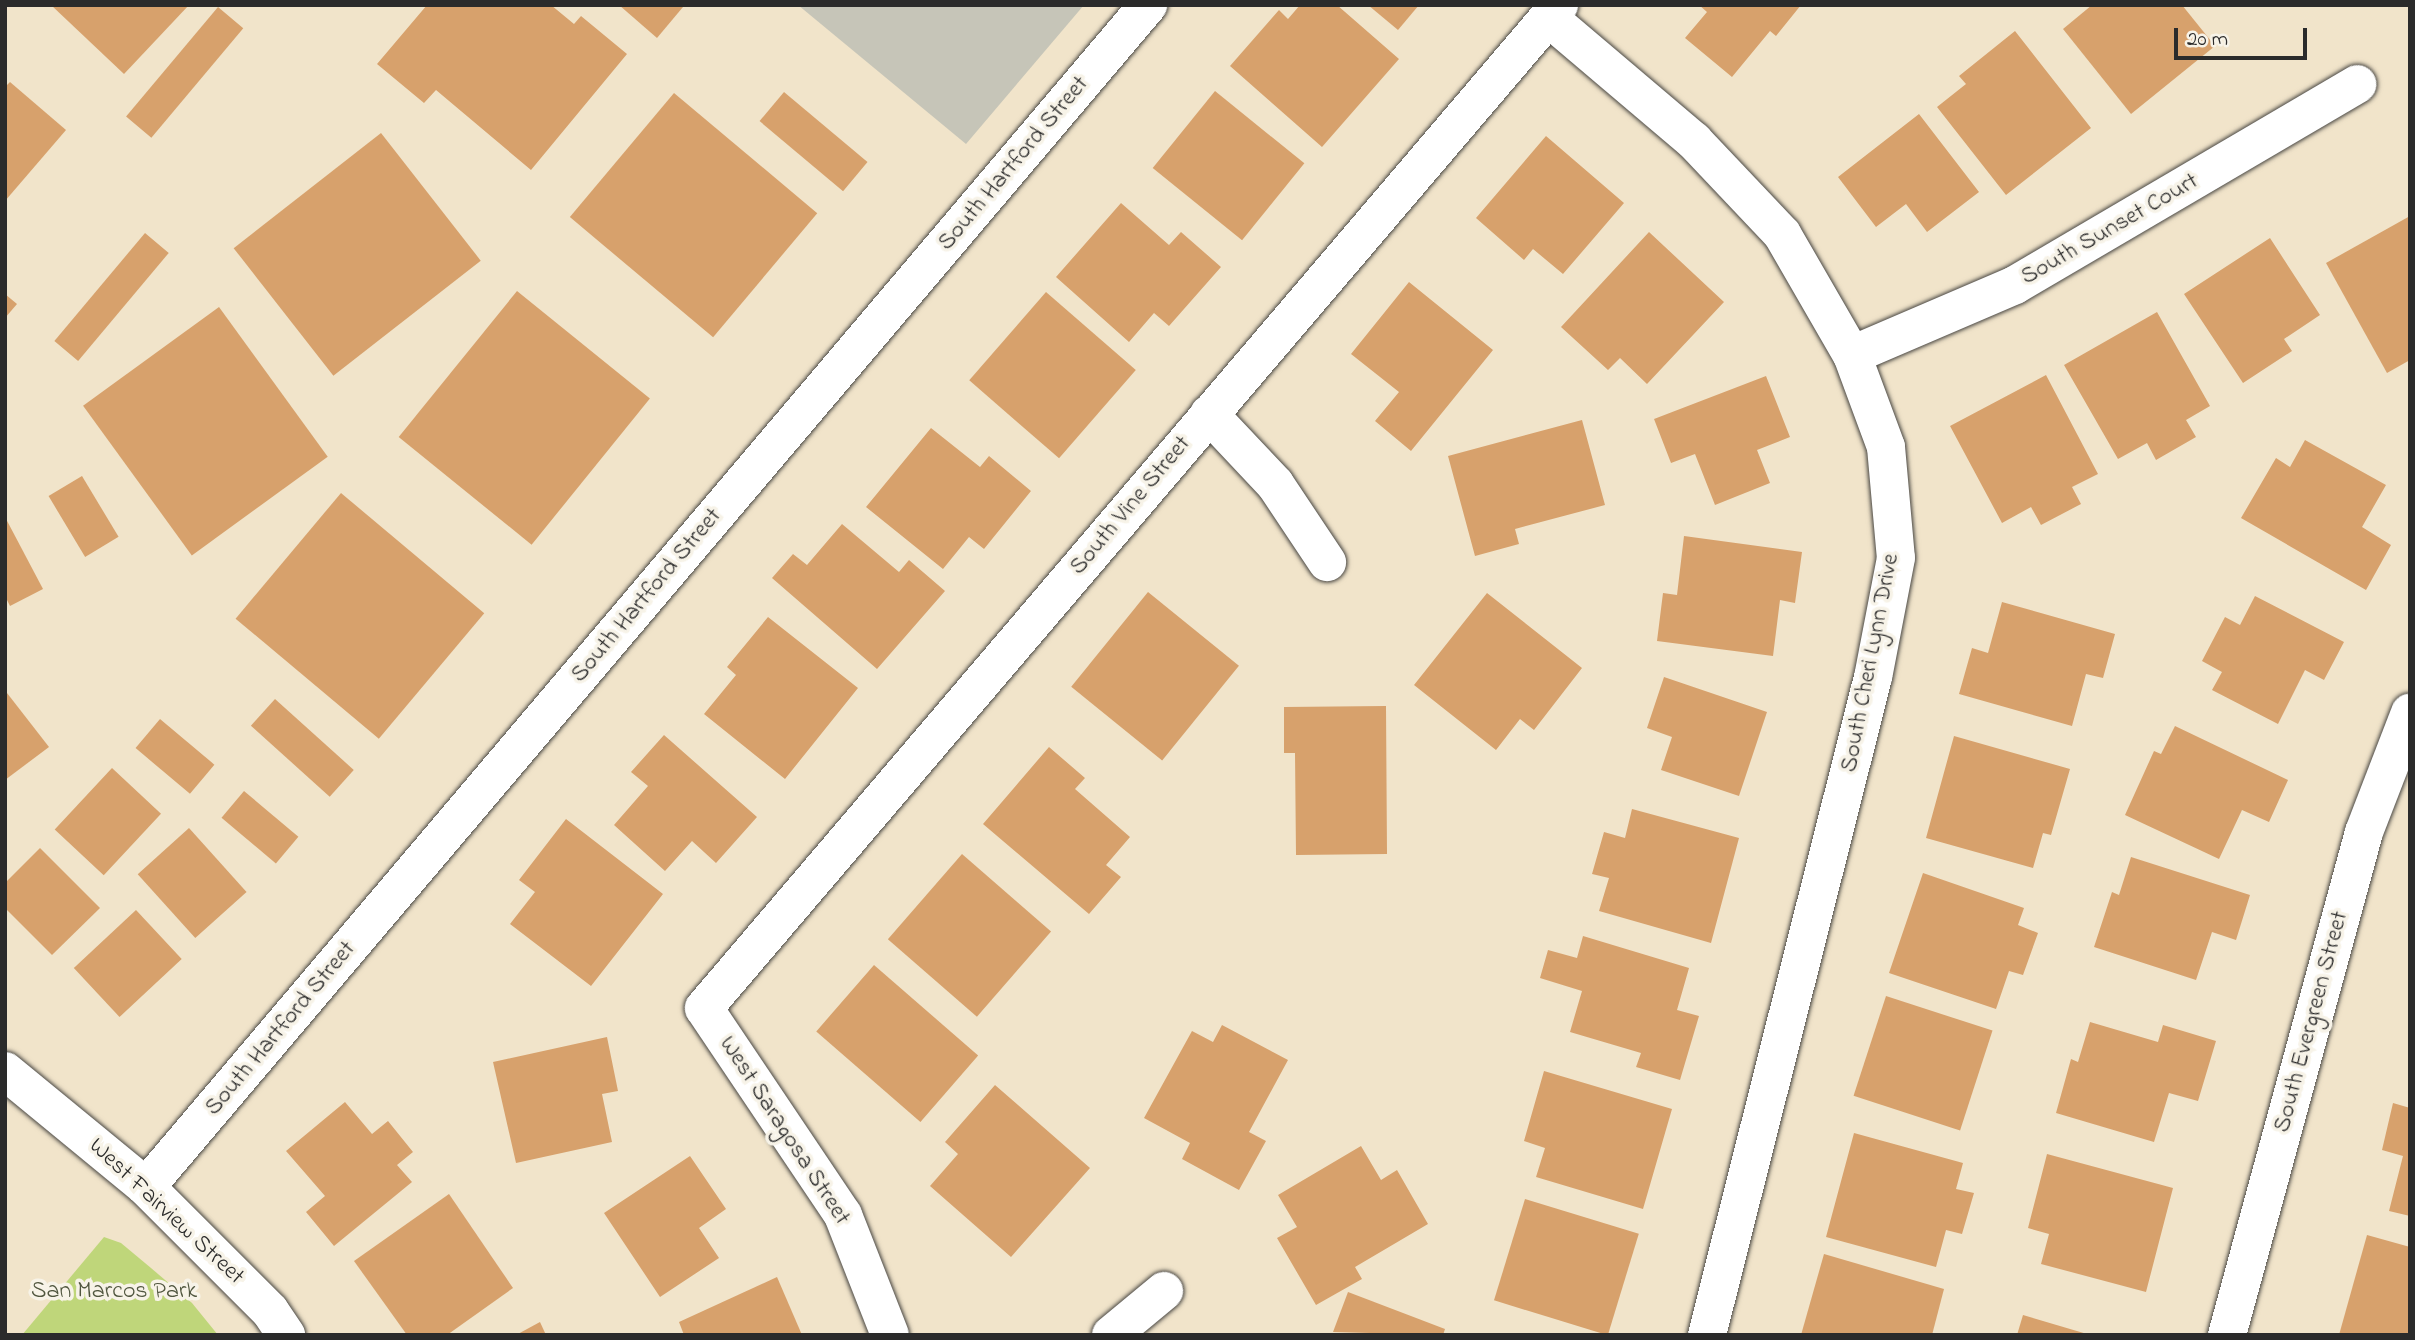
<!DOCTYPE html>
<html>
<head>
<meta charset="utf-8">
<style>
  body { margin:0 }
  #map { position:relative; width:2415px; height:1340px; overflow:hidden; background:#f1e4ca; font-family:"Indie Flower",sans-serif }
  div>[style] { position:absolute }
  [style*='--x'] { left:calc(var(--x)*1px); top:calc(var(--y)*1px); width:calc(var(--w)*1px); rotate:calc(var(--a)*1deg) }
  .industrial>* { inset:0; background:#c6c5b8 }
  .green>* { inset:0; background:#bfd67a }
  .building>* { inset:0; background:#d7a16c; transform-origin:0 0 }
  .roads { filter:drop-shadow(0 0 2px #494743) drop-shadow(0 0 2px #494743) }
  .street>* { height:38px; margin:-19px; padding:0 19px; transform-origin:19px; border-radius:19px; background:#fff }
  span { translate:-50% -50%; white-space:nowrap; text-align:center; line-height:1.15; -webkit-text-stroke:7px #f7f3e8; paint-order:stroke }
  .street-label { font-size:24px; color:#2b2b2b }
  .park-label { font-size:24px; color:#50563f }
  .frame { position:absolute; inset:0; border:7px solid #2b2b2b; pointer-events:none }
  .scale { position:absolute; left:2174px; top:28px; width:133px; height:32px; box-sizing:border-box; border:4px solid #2b2b2b; border-top:0; padding-left:9px; font-size:21px; line-height:24px; white-space:nowrap; color:#2b2b2b; -webkit-text-stroke:5px #f7f3e8; paint-order:stroke }
</style>
</head>
<body>
<div id="map">
  <div class="industrial">
    <div style="clip-path:polygon(798px 5px,1084px 5px,966px 144px)"></div>
  </div>
  <div class="green">
    <div style="clip-path:polygon(104px 1237px,121px 1243px,151px 1268px,192px 1303px,218px 1335px,22px 1335px)"></div>
  </div>
  <div class="building">
    <div style="clip-path:polygon(51px 5px,189px 5px,124px 74px)"></div>
    <div style="clip-path:polygon(427px 5px,551px 5px,574px 24px,581px 16px,627px 54px,531px 170px,436px 90px,424px 103px,377px 64px)"></div>
    <div style="clip-path:polygon(619px 5px,680px 5px,683px 7px,657px 38px)"></div>
    <div style="clip-path:polygon(1300px 5px,1337px 5px,1399px 59px,1322px 147px,1230px 66px,1279px 10px,1288px 19px)"></div>
    <div style="clip-path:polygon(1368px 5px,1419px 5px,1398px 30px)"></div>
    <div style="clip-path:polygon(1699px 5px,1801px 5px,1776px 36px,1770px 31px,1732px 77px,1685px 38px,1707px 12px)"></div>
    <div style="clip-path:polygon(2092px 5px,2182px 5px,2215px 46px,2131px 114px,2063px 29px)"></div>
    <div style="left:218px;top:7px;width:33px;height:143px;rotate:40deg"></div>
    <div style="clip-path:polygon(2015px 31px,2091px 128px,2006px 195px,1937px 107px,1966px 84px,1959px 76px)"></div>
    <div style="clip-path:polygon(10px 82px,66px 130px,5px 201px,5px 87px)"></div>
    <div style="left:1215px;top:91px;width:115px;height:99px;rotate:39deg"></div>
    <div style="left:784px;top:92px;width:109px;height:38px;rotate:40deg"></div>
    <div style="left:674px;top:93px;width:187px;height:162px;rotate:40deg"></div>
    <div style="clip-path:polygon(1919px 114px,1979px 192px,1927px 232px,1906px 204px,1876px 227px,1838px 177px)"></div>
    <div style="left:381px;top:133px;width:162px;height:187px;rotate:52deg"></div>
    <div style="clip-path:polygon(1546px 136px,1624px 203px,1563px 274px,1533px 249px,1524px 260px,1476px 218px)"></div>
    <div style="clip-path:polygon(1121px 203px,1169px 245px,1181px 232px,1221px 267px,1169px 326px,1154px 313px,1129px 342px,1056px 277px)"></div>
    <div style="clip-path:polygon(2410px 216px,2410px 360px,2387px 373px,2326px 263px)"></div>
    <div style="clip-path:polygon(1649px 232px,1724px 302px,1647px 384px,1620px 358px,1608px 370px,1561px 327px)"></div>
    <div style="left:145px;top:233px;width:31px;height:141px;rotate:40deg"></div>
    <div style="clip-path:polygon(2270px 238px,2320px 315px,2284px 339px,2292px 351px,2243px 383px,2184px 294px)"></div>
    <div style="clip-path:polygon(1409px 282px,1493px 350px,1411px 451px,1375px 421px,1399px 392px,1351px 354px)"></div>
    <div style="left:517px;top:291px;width:171px;height:188px;rotate:39deg"></div>
    <div style="left:1046px;top:292px;width:119px;height:117px;rotate:41deg"></div>
    <div style="clip-path:polygon(5px 294px,17px 304px,5px 318px)"></div>
    <div style="left:219px;top:307px;width:185px;height:168px;rotate:54deg"></div>
    <div style="clip-path:polygon(2157px 312px,2210px 406px,2186px 420px,2196px 437px,2156px 460px,2147px 443px,2118px 459px,2064px 365px)"></div>
    <div style="clip-path:polygon(2046px 375px,2098px 474px,2072px 487px,2081px 504px,2041px 525px,2031px 507px,2002px 523px,1950px 426px)"></div>
    <div style="clip-path:polygon(1766px 376px,1790px 437px,1757px 450px,1770px 483px,1715px 505px,1695px 454px,1671px 463px,1654px 419px)"></div>
    <div style="clip-path:polygon(1582px 420px,1605px 505px,1515px 529px,1519px 544px,1475px 556px,1448px 456px)"></div>
    <div style="clip-path:polygon(931px 428px,980px 467px,989px 456px,1031px 491px,984px 549px,969px 537px,943px 569px,866px 507px)"></div>
    <div style="clip-path:polygon(2305px 440px,2386px 485px,2362px 527px,2391px 545px,2366px 590px,2241px 518px,2276px 458px,2290px 467px)"></div>
    <div style="left:82px;top:476px;width:71px;height:39px;rotate:59deg"></div>
    <div style="left:341px;top:493px;width:187px;height:164px;rotate:40deg"></div>
    <div style="clip-path:polygon(5px 517px,43px 589px,10px 606px,5px 596px)"></div>
    <div style="clip-path:polygon(842px 524px,899px 572px,909px 560px,945px 591px,877px 669px,772px 578px,793px 554px,807px 565px)"></div>
    <div style="clip-path:polygon(1684px 536px,1802px 552px,1795px 603px,1780px 600px,1773px 656px,1657px 641px,1663px 593px,1677px 595px)"></div>
    <div style="left:1148px;top:592px;width:117px;height:122px;rotate:39deg"></div>
    <div style="clip-path:polygon(1487px 593px,1582px 668px,1534px 730px,1520px 719px,1496px 750px,1414px 685px)"></div>
    <div style="clip-path:polygon(2255px 596px,2344px 642px,2324px 680px,2305px 670px,2278px 724px,2212px 690px,2222px 672px,2202px 661px,2225px 617px,2240px 625px)"></div>
    <div style="clip-path:polygon(2002px 602px,2115px 634px,2103px 678px,2086px 674px,2072px 726px,1959px 694px,1972px 648px,1988px 653px)"></div>
    <div style="clip-path:polygon(768px 617px,858px 688px,785px 779px,704px 714px,736px 675px,727px 667px)"></div>
    <div style="clip-path:polygon(1664px 677px,1767px 712px,1739px 796px,1661px 770px,1672px 737px,1647px 728px)"></div>
    <div style="clip-path:polygon(7px 693px,49px 747px,5px 780px,5px 695px)"></div>
    <div style="left:275px;top:699px;width:106px;height:36px;rotate:42deg"></div>
    <div style="clip-path:polygon(1386px 706px,1387px 854px,1296px 855px,1295px 753px,1284px 753px,1284px 707px)"></div>
    <div style="left:160px;top:719px;width:71px;height:38px;rotate:40deg"></div>
    <div style="clip-path:polygon(2175px 726px,2288px 780px,2269px 822px,2242px 810px,2219px 859px,2125px 815px,2154px 751px,2161px 754px)"></div>
    <div style="clip-path:polygon(664px 735px,757px 817px,716px 863px,692px 841px,665px 871px,614px 825px,648px 786px,631px 772px)"></div>
    <div style="clip-path:polygon(1954px 736px,2070px 769px,2051px 835px,2043px 833px,2033px 868px,1926px 838px)"></div>
    <div style="clip-path:polygon(1049px 747px,1085px 778px,1075px 789px,1130px 837px,1106px 865px,1121px 877px,1089px 914px,983px 824px)"></div>
    <div style="left:112px;top:768px;width:67px;height:84px;rotate:43deg"></div>
    <div style="left:244px;top:791px;width:71px;height:35px;rotate:40deg"></div>
    <div style="clip-path:polygon(1632px 809px,1739px 838px,1711px 943px,1599px 911px,1609px 878px,1592px 874px,1604px 832px,1625px 838px)"></div>
    <div style="clip-path:polygon(566px 819px,663px 894px,591px 986px,510px 924px,535px 892px,519px 880px)"></div>
    <div style="left:189px;top:828px;width:86px;height:69px;rotate:48deg"></div>
    <div style="clip-path:polygon(40px 848px,100px 908px,52px 955px,5px 908px,5px 883px)"></div>
    <div style="left:962px;top:854px;width:118px;height:113px;rotate:41deg"></div>
    <div style="clip-path:polygon(2131px 857px,2250px 895px,2236px 940px,2212px 932px,2196px 980px,2094px 947px,2112px 892px,2119px 895px)"></div>
    <div style="clip-path:polygon(1923px 873px,2024px 908px,2018px 925px,2038px 933px,2023px 975px,2009px 971px,1996px 1009px,1889px 973px)"></div>
    <div style="left:136px;top:910px;width:67px;height:85px;rotate:47deg"></div>
    <div style="clip-path:polygon(1583px 936px,1689px 968px,1677px 1010px,1699px 1016px,1680px 1080px,1636px 1067px,1641px 1053px,1570px 1032px,1582px 991px,1540px 978px,1548px 950px,1577px 958px)"></div>
    <div style="left:874px;top:965px;width:138px;height:88px;rotate:41deg"></div>
    <div style="left:1886px;top:996px;width:112px;height:105px;rotate:18deg"></div>
    <div style="clip-path:polygon(2090px 1022px,2158px 1042px,2163px 1025px,2216px 1041px,2198px 1101px,2169px 1093px,2154px 1142px,2056px 1113px,2071px 1059px,2078px 1062px)"></div>
    <div style="clip-path:polygon(1222px 1025px,1288px 1060px,1249px 1132px,1266px 1141px,1239px 1190px,1182px 1159px,1190px 1143px,1144px 1118px,1192px 1031px,1213px 1042px)"></div>
    <div style="clip-path:polygon(607px 1037px,618px 1091px,602px 1094px,612px 1142px,516px 1163px,493px 1062px)"></div>
    <div style="clip-path:polygon(1544px 1071px,1672px 1109px,1643px 1209px,1536px 1177px,1545px 1148px,1524px 1141px)"></div>
    <div style="clip-path:polygon(995px 1085px,1090px 1168px,1011px 1257px,930px 1186px,958px 1154px,945px 1142px)"></div>
    <div style="clip-path:polygon(345px 1102px,372px 1134px,388px 1121px,413px 1152px,397px 1165px,412px 1182px,334px 1246px,306px 1212px,325px 1196px,286px 1151px)"></div>
    <div style="clip-path:polygon(2393px 1103px,2410px 1108px,2410px 1216px,2389px 1211px,2403px 1156px,2382px 1150px)"></div>
    <div style="clip-path:polygon(1854px 1133px,1963px 1163px,1956px 1189px,1974px 1193px,1962px 1234px,1946px 1230px,1936px 1267px,1826px 1237px)"></div>
    <div style="clip-path:polygon(1361px 1146px,1381px 1180px,1397px 1170px,1428px 1224px,1355px 1267px,1362px 1279px,1316px 1305px,1277px 1238px,1297px 1227px,1278px 1195px)"></div>
    <div style="clip-path:polygon(2047px 1154px,2173px 1188px,2146px 1292px,2041px 1264px,2049px 1234px,2028px 1228px)"></div>
    <div style="clip-path:polygon(690px 1156px,726px 1209px,699px 1228px,719px 1258px,660px 1297px,604px 1213px)"></div>
    <div style="clip-path:polygon(449px 1194px,513px 1288px,447px 1335px,407px 1335px,354px 1261px)"></div>
    <div style="left:1525px;top:1199px;width:119px;height:106px;rotate:17deg"></div>
    <div style="clip-path:polygon(2367px 1235px,2410px 1247px,2410px 1335px,2339px 1335px)"></div>
    <div style="clip-path:polygon(1824px 1254px,1944px 1289px,1932px 1335px,1801px 1335px)"></div>
    <div style="clip-path:polygon(777px 1277px,802px 1335px,684px 1335px,679px 1322px)"></div>
    <div style="clip-path:polygon(1348px 1292px,1445px 1329px,1443px 1335px,1333px 1332px)"></div>
    <div style="clip-path:polygon(2023px 1315px,2087px 1334px,2087px 1335px,2017px 1335px)"></div>
    <div style="clip-path:polygon(540px 1322px,546px 1335px,516px 1335px)"></div>
  </div>
  <div class="roads">
    <div class="street">
      <div style="--x:1549;--y:18;--w:190;--a:40.3"></div>
      <div style="--x:1694;--y:141;--w:128;--a:46.6"></div>
      <div style="--x:1782;--y:234;--w:140;--a:60"></div>
      <div style="--x:1852;--y:355;--w:98;--a:69.7"></div>
      <div style="--x:1886;--y:447;--w:111;--a:84.9"></div>
      <div style="--x:1896;--y:558;--w:121;--a:100.9"></div>
      <div style="--x:1873;--y:677;--w:679;--a:104.16"></div>
      <div style="--x:1852;--y:355;--w:177;--a:-23.2"></div>
      <div style="--x:2015;--y:285;--w:397;--a:-30.4"></div>
      <div style="--x:1209;--y:414;--w:96;--a:46.7"></div>
      <div style="--x:1275;--y:484;--w:94;--a:56.3"></div>
      <div style="--x:5;--y:1071;--w:183;--a:39.4"></div>
      <div style="--x:146;--y:1187;--w:175;--a:45"></div>
      <div style="--x:270;--y:1311;--w:29;--a:56"></div>
      <div style="--x:146;--y:1187;--w:1550;--a:-49.71"></div>
      <div style="--x:890;--y:1335;--w:129;--a:-111.4"></div>
      <div style="--x:843;--y:1215;--w:249;--a:-123.9"></div>
      <div style="--x:704;--y:1008;--w:1318;--a:-49.55"></div>
      <div style="--x:1111;--y:1335;--w:69;--a:-39.7"></div>
      <div style="--x:2227;--y:1335;--w:521;--a:-74.76"></div>
      <div style="--x:2364;--y:832;--w:128;--a:-68.9"></div>
    </div>
  </div>
  <div class="street-label">
    <span style="left:1014px;top:164px;rotate:-50deg">South Hartford Street</span>
    <span style="left:2110px;top:230px;rotate:-30deg">South Sunset Court</span>
    <span style="left:1131px;top:506px;rotate:-50deg">South Vine Street</span>
    <span style="left:647px;top:596px;rotate:-50deg">South Hartford Street</span>
    <span style="left:1871px;top:663px;rotate:-79deg">South Cheri Lynn Drive</span>
    <span style="left:2312px;top:1022px;rotate:-75deg">South Evergreen Street</span>
    <span style="left:281px;top:1029px;rotate:-50deg">South Hartford Street</span>
    <span style="left:784px;top:1131px;rotate:57deg">West Saragosa Street</span>
    <span style="left:166px;top:1212px;rotate:43deg">West Fairview Street</span>
  </div>
  <div class="park-label">
    <span style="left:114px;top:1292px">San Marcos Park</span>
  </div>
  <div class="frame"></div>
  <div class="scale">20 m</div>
</div>
</body>
</html>
